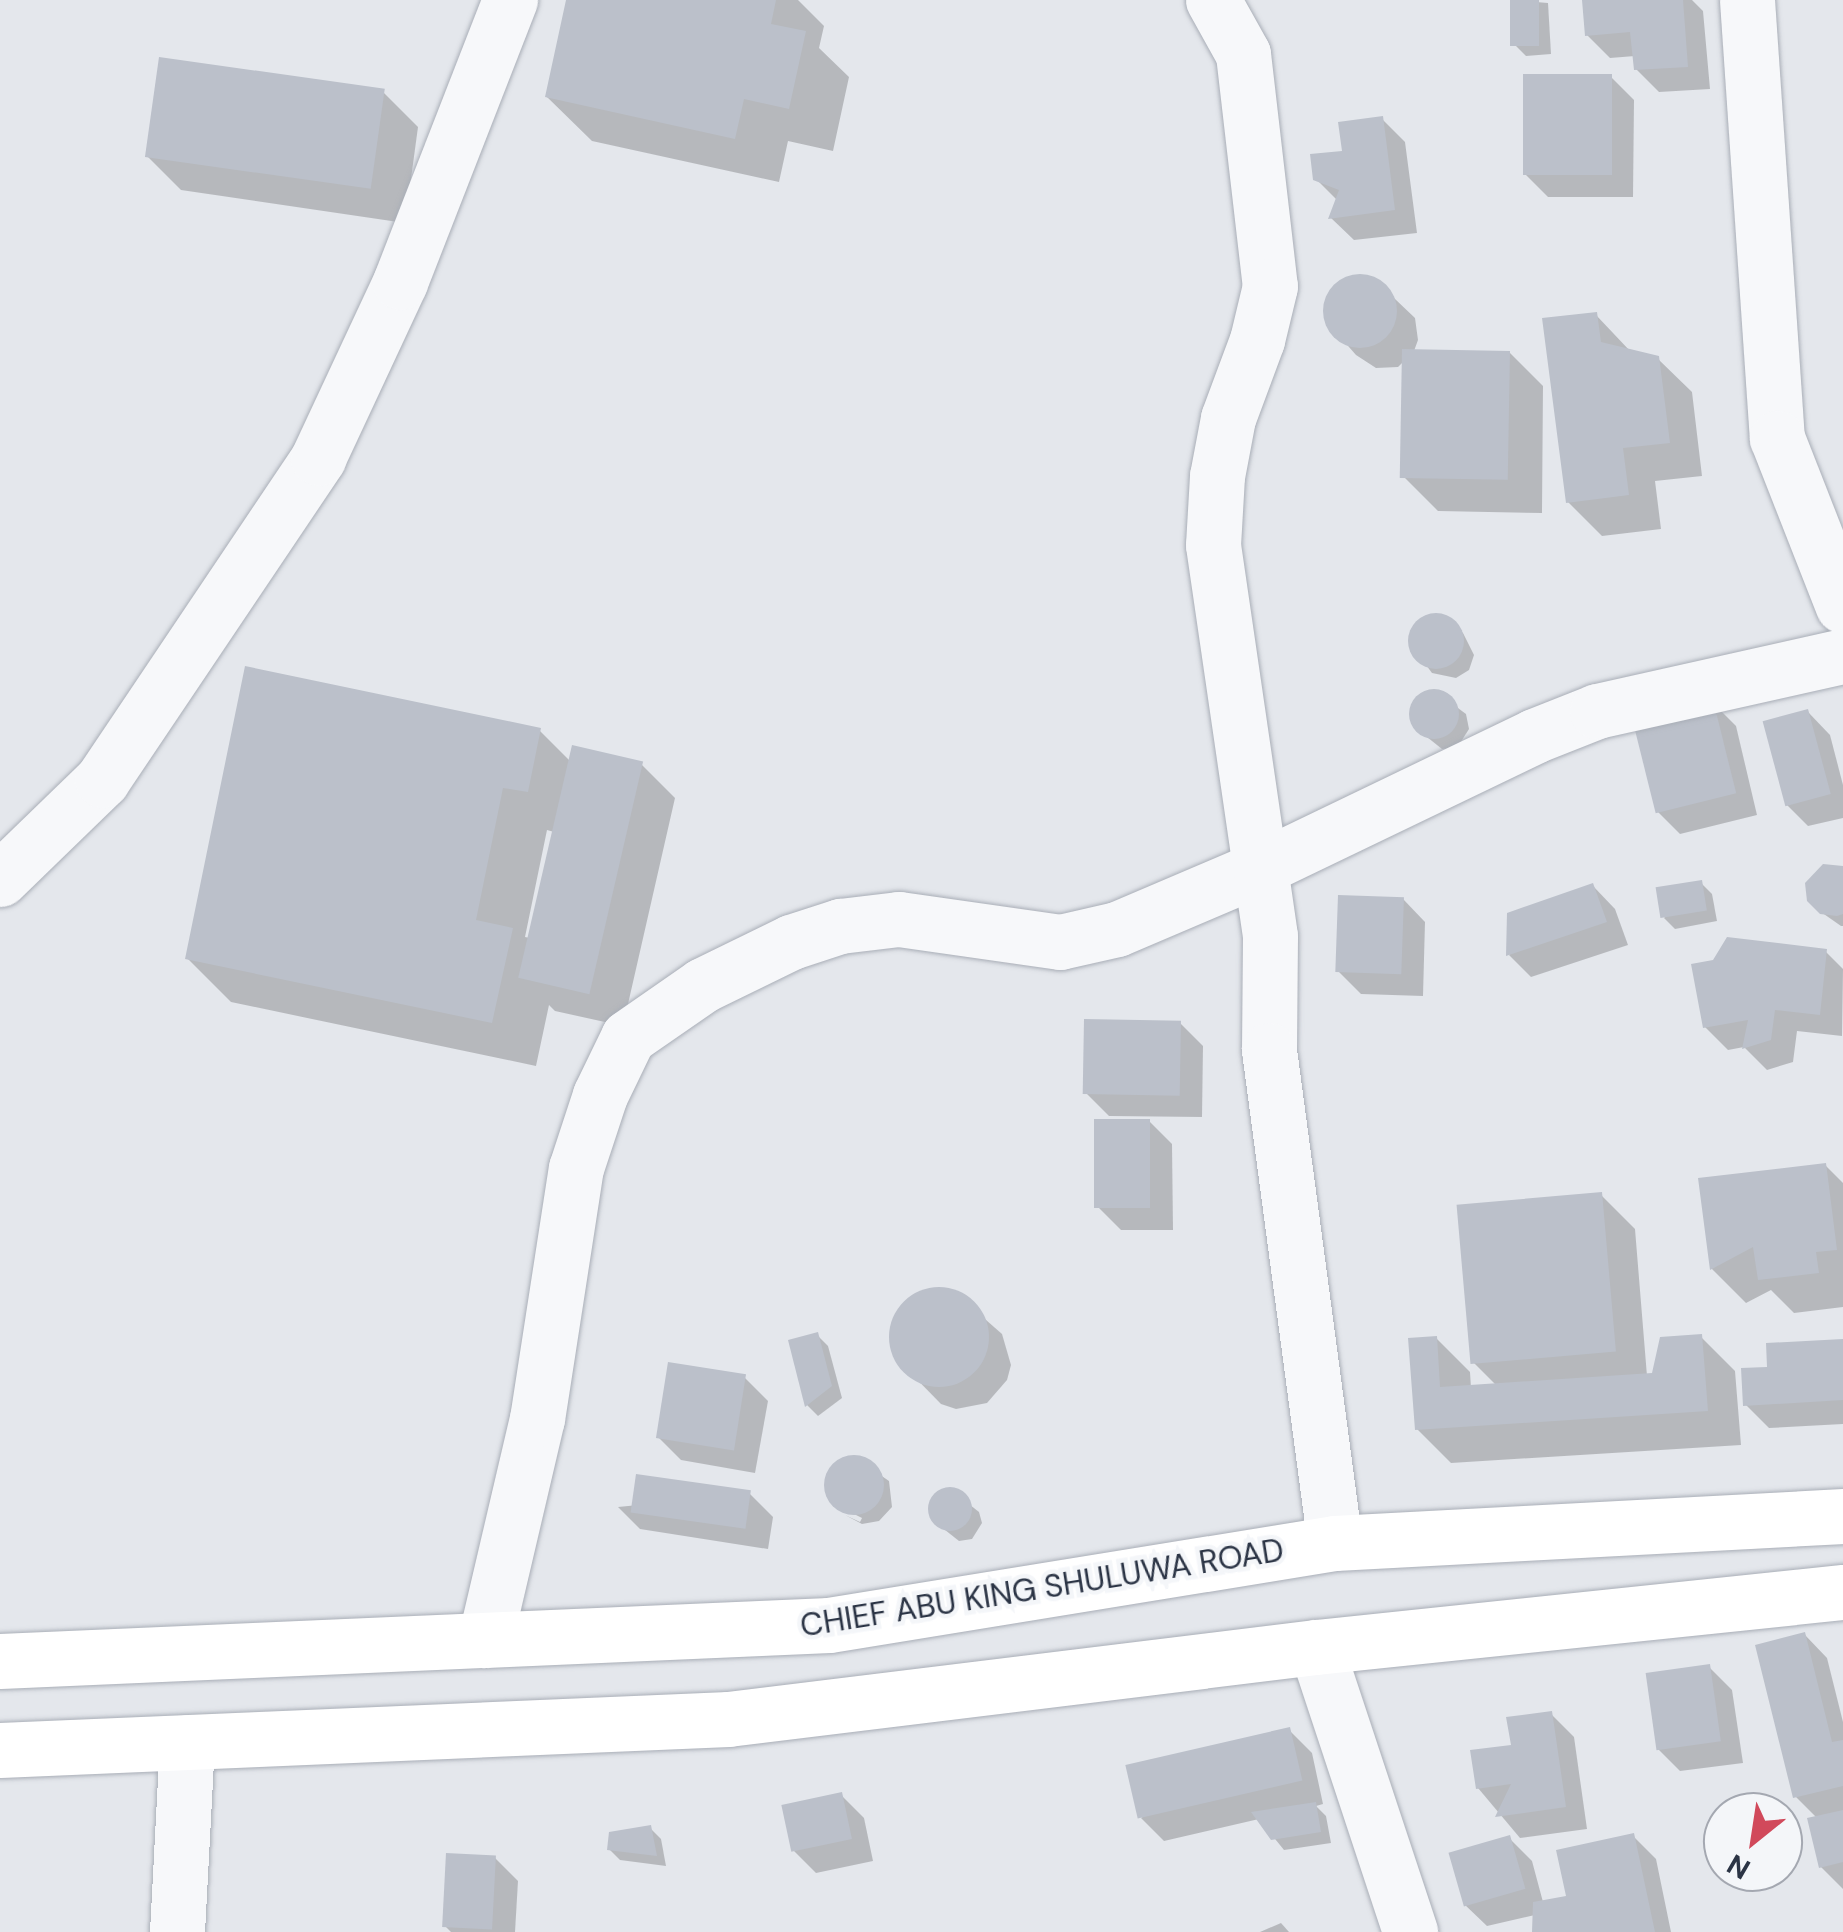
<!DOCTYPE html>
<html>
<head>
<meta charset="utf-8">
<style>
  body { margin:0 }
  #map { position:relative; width:1843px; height:1932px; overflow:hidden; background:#e4e7ec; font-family:"DM Sans",sans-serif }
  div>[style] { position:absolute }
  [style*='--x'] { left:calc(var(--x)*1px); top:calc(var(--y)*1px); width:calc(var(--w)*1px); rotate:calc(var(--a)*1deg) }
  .shadow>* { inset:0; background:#0003 }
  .building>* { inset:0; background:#bbc0ca; transform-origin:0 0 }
  .round { border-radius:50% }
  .roads { filter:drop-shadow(0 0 2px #a9aeb7) drop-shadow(0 0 2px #a9aeb7) }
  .street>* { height:55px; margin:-27.5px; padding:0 27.5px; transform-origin:27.5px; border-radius:27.5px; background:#f7f8fa }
  .secondary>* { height:55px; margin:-27.5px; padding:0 27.5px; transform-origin:27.5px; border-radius:27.5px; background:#fff }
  span { translate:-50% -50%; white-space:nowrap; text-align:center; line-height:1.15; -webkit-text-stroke:9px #f4f6f9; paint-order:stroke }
  .street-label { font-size:32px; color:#2b3445 }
  .north { position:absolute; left:1703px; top:1792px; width:100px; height:100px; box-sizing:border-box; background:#f4f6f9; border:2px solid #a4a8b1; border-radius:50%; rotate:210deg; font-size:28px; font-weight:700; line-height:40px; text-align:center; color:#2b3445 }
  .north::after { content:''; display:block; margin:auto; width:35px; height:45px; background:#d1495b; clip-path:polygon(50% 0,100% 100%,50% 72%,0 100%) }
</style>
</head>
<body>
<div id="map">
  <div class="shadow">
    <div style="clip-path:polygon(569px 0,798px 0,824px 26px,819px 48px,849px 77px,833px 151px,788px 141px,779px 182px,592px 141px,547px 97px)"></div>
    <div style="clip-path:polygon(1512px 0,1548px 3px,1551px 54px,1526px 56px,1515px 45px)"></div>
    <div style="clip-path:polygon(1584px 0,1692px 0,1703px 11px,1710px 89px,1659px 92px,1636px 69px,1635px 56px,1610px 58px,1587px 35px)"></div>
    <div style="clip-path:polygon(1611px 77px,1634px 100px,1633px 197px,1548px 197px,1525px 174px)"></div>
    <div style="clip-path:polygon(384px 93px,418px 127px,405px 223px,181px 190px,147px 156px)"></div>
    <div style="clip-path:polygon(1382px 119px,1405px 142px,1417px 233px,1354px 240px,1331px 218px,1338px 201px,1315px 178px)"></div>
    <div style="clip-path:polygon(1351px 277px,1374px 279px,1415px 318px,1418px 340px,1414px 351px,1509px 352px,1543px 386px,1542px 513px,1438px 511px,1404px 477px,1404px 361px,1398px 367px,1376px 368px,1356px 355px,1327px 322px,1332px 289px)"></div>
    <div style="clip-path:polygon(1596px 315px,1631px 352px,1657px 358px,1692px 392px,1702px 476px,1655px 481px,1661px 529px,1602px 536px,1568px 502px)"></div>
    <div style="clip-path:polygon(1444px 616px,1463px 633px,1474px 655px,1469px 670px,1456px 678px,1432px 673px,1412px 646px,1413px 629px,1426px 617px)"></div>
    <div style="clip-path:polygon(1435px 691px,1466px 714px,1469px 729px,1457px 748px,1442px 749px,1417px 729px,1412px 707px,1421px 695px)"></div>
    <div style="clip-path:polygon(1713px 703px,1736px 726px,1757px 815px,1680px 834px,1657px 811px)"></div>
    <div style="clip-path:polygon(1808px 712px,1830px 735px,1843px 785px,1843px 818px,1808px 826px,1786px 804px)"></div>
    <div style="clip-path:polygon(evenodd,539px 730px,570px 761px,641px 764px,675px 798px,623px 1026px,555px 1011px,549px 1005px,536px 1066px,231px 1002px,187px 958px,539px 730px,547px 830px,554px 832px,530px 938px,525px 937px,547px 830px)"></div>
    <div style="clip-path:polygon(1843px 869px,1843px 926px,1841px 926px,1821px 912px)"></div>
    <div style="clip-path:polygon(1701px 883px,1712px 894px,1717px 921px,1675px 929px,1664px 918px)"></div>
    <div style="clip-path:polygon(1593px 886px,1615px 909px,1628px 945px,1531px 977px,1509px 955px)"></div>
    <div style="clip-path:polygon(1403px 899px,1425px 922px,1423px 996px,1361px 994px,1338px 971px)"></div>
    <div style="clip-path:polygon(1825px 951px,1843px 969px,1842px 1036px,1797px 1031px,1793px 1062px,1767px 1070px,1744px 1047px,1728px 1050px,1705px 1027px)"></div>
    <div style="clip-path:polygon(1180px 1023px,1203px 1046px,1202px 1117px,1109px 1116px,1086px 1093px)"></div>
    <div style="clip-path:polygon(1149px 1121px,1172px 1144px,1173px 1230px,1121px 1230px,1098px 1207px)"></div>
    <div style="clip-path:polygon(1825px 1165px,1843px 1183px,1843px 1307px,1794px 1313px,1771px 1290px,1746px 1303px,1712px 1269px,1701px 1181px)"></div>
    <div style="clip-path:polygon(1601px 1195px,1635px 1229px,1647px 1376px,1654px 1376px,1701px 1337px,1735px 1371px,1741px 1445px,1451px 1463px,1417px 1429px,1436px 1338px,1470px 1372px,1471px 1388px,1497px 1386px,1472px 1361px)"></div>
    <div style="clip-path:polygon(938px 1289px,953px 1291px,1002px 1334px,1011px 1365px,1007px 1380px,987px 1403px,956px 1409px,941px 1404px,895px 1357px,892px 1326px,908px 1300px)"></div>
    <div style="clip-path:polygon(817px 1335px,828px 1346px,842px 1398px,818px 1416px,807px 1405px)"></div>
    <div style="clip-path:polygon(1843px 1341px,1843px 1424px,1769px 1428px,1746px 1405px,1770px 1369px)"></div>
    <div style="clip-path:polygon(745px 1378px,768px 1401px,755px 1473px,681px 1460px,658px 1437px)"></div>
    <div style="clip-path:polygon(854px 1457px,889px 1481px,892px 1507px,879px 1521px,862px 1524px,845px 1515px,860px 1522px,862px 1518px,834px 1504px,827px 1478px,837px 1463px)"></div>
    <div style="clip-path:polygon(951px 1490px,979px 1512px,982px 1523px,972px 1539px,959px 1541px,935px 1522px,932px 1503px,940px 1493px)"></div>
    <div style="clip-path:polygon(750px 1494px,773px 1517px,768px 1549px,640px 1529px,618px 1507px)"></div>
    <div style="clip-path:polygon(1805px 1635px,1827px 1658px,1843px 1722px,1843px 1889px,1821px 1867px,1817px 1818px,1796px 1797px)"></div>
    <div style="clip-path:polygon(1709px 1667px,1732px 1690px,1743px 1763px,1680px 1771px,1657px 1748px)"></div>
    <div style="clip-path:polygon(1551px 1714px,1574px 1737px,1587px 1829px,1520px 1838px,1478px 1788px)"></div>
    <div style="clip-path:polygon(1289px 1730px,1312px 1753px,1323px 1804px,1316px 1806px,1326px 1816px,1331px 1843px,1284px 1850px,1259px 1819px,1164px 1841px,1141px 1818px)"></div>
    <div style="clip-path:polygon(841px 1795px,864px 1818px,873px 1861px,816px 1873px,793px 1850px)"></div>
    <div style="clip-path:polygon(650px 1828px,661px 1839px,666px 1866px,620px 1860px,609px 1849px)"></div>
    <div style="clip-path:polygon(1633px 1836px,1656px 1859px,1671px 1932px,1535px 1932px,1535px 1915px,1487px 1926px,1464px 1904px,1509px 1838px,1532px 1861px,1543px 1902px,1569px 1898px)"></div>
    <div style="clip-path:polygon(495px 1858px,518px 1881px,515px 1932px,451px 1932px,445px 1926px)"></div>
    <div style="clip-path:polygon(1281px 1923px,1289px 1932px,1260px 1932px)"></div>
  </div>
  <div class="building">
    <div style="clip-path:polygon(566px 0,776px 0,771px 24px,806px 31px,789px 109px,744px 99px,735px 139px,545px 97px)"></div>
    <div style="left:1510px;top:0;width:29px;height:46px"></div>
    <div style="clip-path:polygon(1582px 0,1683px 0,1688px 67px,1634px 70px,1630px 32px,1585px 36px)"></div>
    <div style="left:159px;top:57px;width:228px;height:101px;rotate:8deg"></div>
    <div style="left:1523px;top:74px;width:89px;height:101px"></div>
    <div style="clip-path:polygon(1383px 116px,1395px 210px,1328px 219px,1339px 190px,1313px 180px,1310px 154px,1342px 151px,1338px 122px)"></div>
    <div class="round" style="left:1323px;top:274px;width:74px;height:74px"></div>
    <div style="clip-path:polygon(1597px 312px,1601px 342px,1659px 356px,1670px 443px,1623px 448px,1629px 495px,1566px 503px,1542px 318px)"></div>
    <div style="left:1402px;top:349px;width:108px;height:129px;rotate:1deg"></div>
    <div class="round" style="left:1408px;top:613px;width:56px;height:56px"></div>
    <div style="clip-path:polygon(245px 666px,541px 728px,528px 792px,503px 788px,476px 920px,513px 928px,492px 1023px,185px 959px)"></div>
    <div class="round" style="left:1409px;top:689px;width:50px;height:50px"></div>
    <div style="left:1713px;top:700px;width:96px;height:83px;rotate:76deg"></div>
    <div style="left:1808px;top:709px;width:88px;height:47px;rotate:75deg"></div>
    <div style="left:572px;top:745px;width:73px;height:239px;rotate:13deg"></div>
    <div style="clip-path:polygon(1823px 864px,1843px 866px,1843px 914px,1837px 916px,1820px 914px,1807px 901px,1805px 883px)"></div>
    <div style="left:1702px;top:880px;width:31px;height:47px;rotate:81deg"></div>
    <div style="clip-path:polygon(1593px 883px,1607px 922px,1506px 956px,1507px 913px)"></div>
    <div style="left:1338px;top:895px;width:66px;height:77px;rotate:2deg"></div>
    <div style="clip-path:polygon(1727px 937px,1827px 949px,1820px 1015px,1775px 1010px,1771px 1040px,1742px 1049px,1748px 1020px,1703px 1028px,1691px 964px,1713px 960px)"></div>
    <div style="left:1084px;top:1019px;width:97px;height:75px;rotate:1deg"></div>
    <div style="left:1094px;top:1119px;width:56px;height:89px"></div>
    <div style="clip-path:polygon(1826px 1163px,1837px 1250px,1816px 1252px,1819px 1273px,1758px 1280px,1753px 1247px,1710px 1270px,1698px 1178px)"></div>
    <div style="left:1602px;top:1192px;width:160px;height:146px;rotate:85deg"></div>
    <div class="round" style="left:889px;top:1287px;width:100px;height:100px"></div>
    <div style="clip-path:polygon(818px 1332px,832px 1386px,805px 1407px,788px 1340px)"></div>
    <div style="clip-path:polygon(1702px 1334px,1708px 1411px,1415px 1430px,1408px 1338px,1437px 1336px,1440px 1387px,1652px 1373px,1660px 1337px)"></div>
    <div style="clip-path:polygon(1843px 1339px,1843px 1400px,1743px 1406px,1741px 1368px,1767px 1367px,1766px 1343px)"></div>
    <div style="left:668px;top:1362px;width:79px;height:77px;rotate:9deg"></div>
    <div class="round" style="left:824px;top:1455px;width:60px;height:60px"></div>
    <div style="left:636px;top:1474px;width:116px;height:39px;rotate:8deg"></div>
    <div class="round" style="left:928px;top:1487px;width:44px;height:44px"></div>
    <div style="clip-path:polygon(1805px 1632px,1832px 1742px,1843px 1740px,1843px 1786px,1793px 1798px,1755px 1645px)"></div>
    <div style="left:1710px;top:1664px;width:78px;height:65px;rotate:82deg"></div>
    <div style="clip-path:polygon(1552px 1711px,1566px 1807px,1495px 1817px,1511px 1784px,1476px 1789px,1470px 1750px,1511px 1745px,1506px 1717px)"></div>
    <div style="left:1290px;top:1727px;width:55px;height:169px;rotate:77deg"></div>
    <div style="left:842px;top:1792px;width:48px;height:62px;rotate:78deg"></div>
    <div style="clip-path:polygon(1316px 1802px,1321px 1832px,1271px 1840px,1251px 1812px)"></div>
    <div style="clip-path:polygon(1843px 1810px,1843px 1862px,1819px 1868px,1807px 1818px)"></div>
    <div style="clip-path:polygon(651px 1825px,657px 1856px,607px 1850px,609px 1832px)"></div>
    <div style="clip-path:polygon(1634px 1833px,1655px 1932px,1532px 1932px,1533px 1902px,1566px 1896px,1556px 1850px)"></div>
    <div style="left:1510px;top:1835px;width:56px;height:64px;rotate:74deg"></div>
    <div style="left:446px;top:1853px;width:50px;height:74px;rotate:3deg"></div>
  </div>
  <div class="roads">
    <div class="street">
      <div style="--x:1213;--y:0;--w:62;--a:60.9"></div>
      <div style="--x:1243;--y:54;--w:234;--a:83.4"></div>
      <div style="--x:1270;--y:286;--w:56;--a:103.5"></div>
      <div style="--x:1257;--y:340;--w:83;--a:110.4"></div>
      <div style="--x:1228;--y:418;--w:59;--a:100.7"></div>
      <div style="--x:1217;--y:476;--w:69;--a:93.3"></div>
      <div style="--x:1213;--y:545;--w:395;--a:81.7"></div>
      <div style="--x:1270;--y:936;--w:114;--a:90.5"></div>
      <div style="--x:1269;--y:1050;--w:497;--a:82.4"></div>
      <div style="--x:1747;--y:0;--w:439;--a:86.1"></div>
      <div style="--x:1777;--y:438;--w:180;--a:68.6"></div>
      <div style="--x:0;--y:879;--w:142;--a:-44.1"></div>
      <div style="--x:102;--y:780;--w:388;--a:-56.1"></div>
      <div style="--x:318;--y:458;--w:194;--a:-65"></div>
      <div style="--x:400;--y:282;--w:303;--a:-68.7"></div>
      <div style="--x:485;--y:1640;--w:227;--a:-76.8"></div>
      <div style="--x:537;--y:1419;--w:254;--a:-81.2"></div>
      <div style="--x:576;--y:1168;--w:77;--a:-71.8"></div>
      <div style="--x:600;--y:1095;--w:64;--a:-64.2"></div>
      <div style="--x:628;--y:1037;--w:91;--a:-34.7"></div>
      <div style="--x:703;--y:985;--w:98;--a:-26"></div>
      <div style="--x:791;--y:942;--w:52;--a:-18.1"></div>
      <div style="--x:840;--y:926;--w:59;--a:-6.8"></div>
      <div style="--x:899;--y:919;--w:163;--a:8.1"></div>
      <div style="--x:1060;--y:942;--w:58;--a:-12.8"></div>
      <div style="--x:1117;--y:929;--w:155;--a:-23.1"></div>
      <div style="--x:1260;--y:868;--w:304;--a:-25.7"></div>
      <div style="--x:1534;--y:736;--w:68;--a:-21.6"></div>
      <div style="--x:1597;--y:711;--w:252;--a:-12.6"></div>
      <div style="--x:1316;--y:1647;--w:300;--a:71.7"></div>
      <div style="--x:177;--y:1932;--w:190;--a:-87"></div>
    </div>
    <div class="secondary">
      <div style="--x:0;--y:1661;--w:830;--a:-2.49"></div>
      <div style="--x:829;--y:1625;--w:513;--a:-9.21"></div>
      <div style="--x:1335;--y:1543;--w:509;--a:-3.04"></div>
      <div style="--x:0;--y:1750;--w:729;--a:-2.44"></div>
      <div style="--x:728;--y:1719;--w:592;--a:-6.98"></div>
      <div style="--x:1316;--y:1647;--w:530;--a:-5.96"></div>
    </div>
  </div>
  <div class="street-label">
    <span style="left:1042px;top:1588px;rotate:-9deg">CHIEF ABU KING SHULUWA ROAD</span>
  </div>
  <div class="north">N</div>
</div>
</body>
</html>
